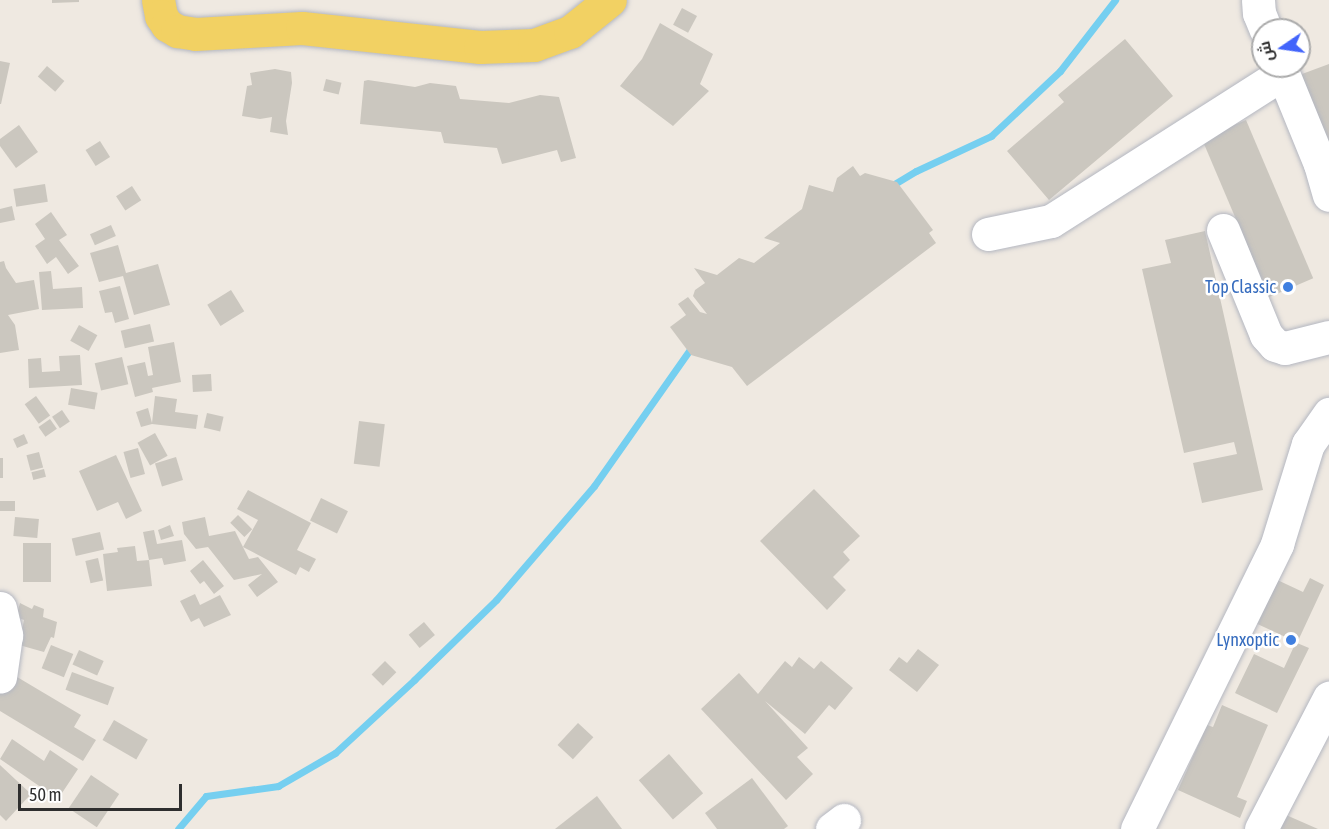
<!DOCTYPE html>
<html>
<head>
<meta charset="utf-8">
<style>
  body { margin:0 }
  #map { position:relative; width:1329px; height:829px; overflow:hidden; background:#efe9e1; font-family:"Asap Condensed",Cairo,sans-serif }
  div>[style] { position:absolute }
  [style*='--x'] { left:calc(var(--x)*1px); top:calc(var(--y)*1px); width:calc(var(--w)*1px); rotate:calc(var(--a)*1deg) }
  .stream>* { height:7px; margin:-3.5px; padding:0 3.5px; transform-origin:3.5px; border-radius:3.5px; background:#75cff0 }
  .building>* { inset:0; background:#cbc7bf; transform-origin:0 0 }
  .roads { filter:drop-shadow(0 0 2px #b4b7c1) drop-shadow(0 0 2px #b4b7c1) }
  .minor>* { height:33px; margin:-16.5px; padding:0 16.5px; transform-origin:16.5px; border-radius:16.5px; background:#fff }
  .major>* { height:33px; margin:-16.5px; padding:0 16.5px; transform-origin:16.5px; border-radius:16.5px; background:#f2d163 }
  .dots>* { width:16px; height:16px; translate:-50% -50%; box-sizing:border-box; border:3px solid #fff; border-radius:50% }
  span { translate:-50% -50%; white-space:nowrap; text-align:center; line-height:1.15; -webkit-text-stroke:5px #fff; paint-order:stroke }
  .shop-label { font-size:18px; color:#366cbe }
  .right { translate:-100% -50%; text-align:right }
  .north { position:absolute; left:1251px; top:18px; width:60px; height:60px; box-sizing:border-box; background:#fff; border:2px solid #ababab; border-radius:50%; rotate:257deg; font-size:16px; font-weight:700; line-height:24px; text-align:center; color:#2e2e2e }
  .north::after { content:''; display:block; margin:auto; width:21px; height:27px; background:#4264fb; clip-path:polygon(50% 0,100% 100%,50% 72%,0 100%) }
  .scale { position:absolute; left:18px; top:784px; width:164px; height:27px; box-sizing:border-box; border:3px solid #2e2e2e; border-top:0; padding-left:8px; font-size:18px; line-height:21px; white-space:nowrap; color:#2e2e2e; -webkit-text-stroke:4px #fff; paint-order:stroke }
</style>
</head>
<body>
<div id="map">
  <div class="stream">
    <div style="--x:891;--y:186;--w:29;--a:-31"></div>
    <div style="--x:916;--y:171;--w:83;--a:-25"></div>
    <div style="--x:991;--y:136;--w:95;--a:-43.3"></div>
    <div style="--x:1060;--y:71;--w:90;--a:-52.2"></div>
    <div style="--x:178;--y:829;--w:43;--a:-49.7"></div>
    <div style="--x:206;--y:796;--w:73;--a:-7.9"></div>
    <div style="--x:278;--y:786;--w:66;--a:-30.1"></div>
    <div style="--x:335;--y:753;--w:108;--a:-42.7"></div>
    <div style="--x:414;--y:680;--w:115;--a:-44.3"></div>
    <div style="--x:496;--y:600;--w:150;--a:-49.3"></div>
    <div style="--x:594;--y:486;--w:172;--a:-54.9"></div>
  </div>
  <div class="building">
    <div style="clip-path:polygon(52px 0,79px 0,79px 2px,52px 3px)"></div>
    <div style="left:682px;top:8px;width:17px;height:19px;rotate:28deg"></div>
    <div style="clip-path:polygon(660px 23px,713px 54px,700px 84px,709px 91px,673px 126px,620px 86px,642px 59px)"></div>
    <div style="clip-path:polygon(1125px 39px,1173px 96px,1049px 200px,1007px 151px,1064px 102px,1058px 95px)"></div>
    <div style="clip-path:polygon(0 61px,10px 63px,1px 104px,0 104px)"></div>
    <div style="clip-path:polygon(1329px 64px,1329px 151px,1303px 82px,1302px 74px)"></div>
    <div style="left:47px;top:66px;width:23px;height:14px;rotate:41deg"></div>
    <div style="clip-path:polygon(275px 69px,291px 72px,292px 83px,286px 121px,288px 135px,270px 132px,272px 117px,260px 119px,242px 116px,247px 86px,252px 85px,250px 73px)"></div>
    <div style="left:326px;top:79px;width:16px;height:12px;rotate:14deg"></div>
    <div style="clip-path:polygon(368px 80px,415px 87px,430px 83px,456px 86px,460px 99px,509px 103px,540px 95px,559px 97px,576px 158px,561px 162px,557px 150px,502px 164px,497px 148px,444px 143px,441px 132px,360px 124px,364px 81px)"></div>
    <div style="left:1246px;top:120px;width:172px;height:48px;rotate:67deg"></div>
    <div style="clip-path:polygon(19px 125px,38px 152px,16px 168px,0 146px,0 139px)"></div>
    <div style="left:100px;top:141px;width:19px;height:17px;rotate:58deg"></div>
    <div style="clip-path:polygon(853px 166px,860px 176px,865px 173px,897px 182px,933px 230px,929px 233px,936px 243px,747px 386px,732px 367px,691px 355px,670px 327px,686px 315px,678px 304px,688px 297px,700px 312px,707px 314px,693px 296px,695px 290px,705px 283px,694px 268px,717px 275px,739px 258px,754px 263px,780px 243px,764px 238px,802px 209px,809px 185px,833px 192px,837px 178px)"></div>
    <div style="left:45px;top:184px;width:18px;height:32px;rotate:81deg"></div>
    <div style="left:132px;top:186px;width:17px;height:19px;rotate:57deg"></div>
    <div style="clip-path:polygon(12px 206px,15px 220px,0 223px,0 209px)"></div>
    <div style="clip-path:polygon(51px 212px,67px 235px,59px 240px,79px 266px,68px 274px,56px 257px,47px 264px,35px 246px,45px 239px,35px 224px)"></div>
    <div style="left:111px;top:225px;width:12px;height:23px;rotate:66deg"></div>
    <div style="clip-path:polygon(1205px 231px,1263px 490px,1202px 503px,1193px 463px,1237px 454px,1234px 442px,1184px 453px,1142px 269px,1171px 263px,1165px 240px)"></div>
    <div style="clip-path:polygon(118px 245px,126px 273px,158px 264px,170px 305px,134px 315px,123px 276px,99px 282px,90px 253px)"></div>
    <div style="clip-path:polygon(4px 261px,6px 268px,16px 283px,34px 280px,39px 309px,8px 315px,15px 325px,19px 350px,0 353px,0 262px)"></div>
    <div style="clip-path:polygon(51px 271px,53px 289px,82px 287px,83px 308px,42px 310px,39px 272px)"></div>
    <div style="clip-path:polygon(120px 286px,129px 319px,115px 323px,112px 312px,105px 313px,99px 291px)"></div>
    <div style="left:231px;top:290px;width:25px;height:28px;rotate:58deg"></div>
    <div style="left:150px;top:324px;width:18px;height:30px;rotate:77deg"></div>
    <div style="left:79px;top:325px;width:21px;height:18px;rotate:29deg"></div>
    <div style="clip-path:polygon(174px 342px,181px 382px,152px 388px,153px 392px,135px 397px,127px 366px,145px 362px,148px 376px,153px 375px,148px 347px)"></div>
    <div style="clip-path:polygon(80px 355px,82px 385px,29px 388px,28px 359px,41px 358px,42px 372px,60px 371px,59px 356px)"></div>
    <div style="left:122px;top:357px;width:28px;height:28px;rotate:77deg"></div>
    <div style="left:211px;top:374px;width:17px;height:19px;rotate:87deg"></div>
    <div style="left:71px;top:388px;width:27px;height:17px;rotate:10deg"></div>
    <div style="left:36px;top:396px;width:24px;height:14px;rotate:54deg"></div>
    <div style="clip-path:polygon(155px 396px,177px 399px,175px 412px,198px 415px,196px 429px,152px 424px,141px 427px,136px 412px,148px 408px,152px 423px)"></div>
    <div style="left:62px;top:410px;width:14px;height:12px;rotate:56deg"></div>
    <div style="left:207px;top:413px;width:17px;height:15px;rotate:13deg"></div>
    <div style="left:50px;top:419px;width:12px;height:14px;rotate:55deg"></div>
    <div style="left:359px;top:421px;width:26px;height:43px;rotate:7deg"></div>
    <div style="left:155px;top:433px;width:26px;height:20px;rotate:61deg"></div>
    <div style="left:24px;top:434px;width:10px;height:12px;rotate:66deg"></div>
    <div style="left:138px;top:448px;width:27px;height:15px;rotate:75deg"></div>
    <div style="left:39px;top:452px;width:16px;height:13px;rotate:75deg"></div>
    <div style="clip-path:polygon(116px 455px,142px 511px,126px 519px,118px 502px,97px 511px,79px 471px)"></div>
    <div style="left:176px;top:457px;width:24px;height:22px;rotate:73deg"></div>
    <div style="left:0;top:458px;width:3px;height:20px"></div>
    <div style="left:44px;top:469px;width:8px;height:13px;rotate:76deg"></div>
    <div style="clip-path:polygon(814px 489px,860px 536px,843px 552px,850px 560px,833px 577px,846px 590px,827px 610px,760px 541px)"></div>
    <div style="clip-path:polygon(248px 490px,311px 523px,297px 550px,316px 559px,309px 572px,300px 567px,296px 575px,243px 547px,258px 520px,237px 509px)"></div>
    <div style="left:321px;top:498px;width:30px;height:25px;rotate:26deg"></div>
    <div style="left:0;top:501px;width:15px;height:10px"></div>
    <div style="left:238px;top:515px;width:20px;height:11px;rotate:45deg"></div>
    <div style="left:15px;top:517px;width:24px;height:19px;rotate:5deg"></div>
    <div style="clip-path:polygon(205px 517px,209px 536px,235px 531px,249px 559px,258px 557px,278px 582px,257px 597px,248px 585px,262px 574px,234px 580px,208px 547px,196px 549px,184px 534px,182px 522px)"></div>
    <div style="clip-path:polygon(170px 525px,174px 536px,161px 540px,158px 530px)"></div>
    <div style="clip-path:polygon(154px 530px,157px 544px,182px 540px,186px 561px,164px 565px,162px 558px,149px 560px,152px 586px,107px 591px,103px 554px,118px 552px,117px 548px,135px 546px,137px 561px,149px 560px,143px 532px)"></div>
    <div style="left:100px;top:532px;width:18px;height:29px;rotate:77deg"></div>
    <div style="left:23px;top:543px;width:28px;height:39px"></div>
    <div style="left:98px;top:558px;width:23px;height:13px;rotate:77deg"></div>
    <div style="clip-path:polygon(203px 560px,224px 586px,214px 594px,204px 581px,200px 584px,190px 571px)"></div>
    <div style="clip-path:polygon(1271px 577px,1303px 592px,1310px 578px,1324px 585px,1297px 643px,1309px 648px,1277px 713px,1235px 693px,1254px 654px,1284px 668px,1296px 642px,1251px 621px)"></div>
    <div style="clip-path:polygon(195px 594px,200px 605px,220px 595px,231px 615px,204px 627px,199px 618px,191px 622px,180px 601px)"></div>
    <div style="clip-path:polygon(20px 603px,32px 609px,34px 605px,44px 609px,43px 617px,57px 622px,54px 638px,51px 637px,44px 652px,19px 645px,24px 620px,16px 617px)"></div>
    <div style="left:424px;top:622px;width:17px;height:20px;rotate:50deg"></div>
    <div style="left:51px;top:645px;width:24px;height:25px;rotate:22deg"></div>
    <div style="clip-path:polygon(918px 649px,939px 665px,917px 692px,889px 670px,899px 657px,907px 663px)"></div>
    <div style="left:79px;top:650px;width:27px;height:16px;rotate:24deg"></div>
    <div style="clip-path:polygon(799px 657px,814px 669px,821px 661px,853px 688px,835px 710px,829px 705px,805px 734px,765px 701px,808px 748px,797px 757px,813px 774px,786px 800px,701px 709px,739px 673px,758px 694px,785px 661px,792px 667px)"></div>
    <div style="left:385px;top:661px;width:16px;height:19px;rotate:45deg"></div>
    <div style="clip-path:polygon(7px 671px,81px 715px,74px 727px,96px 740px,83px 761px,0 711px,0 682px)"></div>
    <div style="left:72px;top:672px;width:45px;height:19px;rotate:20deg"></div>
    <div style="clip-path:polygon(1222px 705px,1268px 725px,1237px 797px,1247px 801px,1240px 818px,1178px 790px,1207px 725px,1213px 727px)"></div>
    <div style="left:114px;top:720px;width:39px;height:23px;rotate:30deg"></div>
    <div style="left:578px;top:723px;width:21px;height:30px;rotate:43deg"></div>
    <div style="clip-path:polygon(12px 739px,44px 761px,50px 750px,78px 769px,58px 799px,0 759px)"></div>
    <div style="left:669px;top:754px;width:52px;height:40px;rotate:49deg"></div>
    <div style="clip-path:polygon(0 765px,31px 794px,6px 821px,0 815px)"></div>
    <div style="left:91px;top:775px;width:34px;height:40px;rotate:34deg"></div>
    <div style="clip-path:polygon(752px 778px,788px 826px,784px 829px,717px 829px,705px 813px)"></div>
    <div style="clip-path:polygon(597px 796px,622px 829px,555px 829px)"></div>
    <div style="clip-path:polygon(1277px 811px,1318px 829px,1269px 829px)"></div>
  </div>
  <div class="roads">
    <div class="minor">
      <div style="--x:1258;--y:0;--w:13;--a:86"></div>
      <div style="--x:1259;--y:13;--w:18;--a:68"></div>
      <div style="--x:1280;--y:66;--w:106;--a:67.8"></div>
      <div style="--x:1320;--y:164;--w:32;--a:74"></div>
      <div style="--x:1223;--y:230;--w:113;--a:67.7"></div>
      <div style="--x:1266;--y:335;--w:13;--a:48"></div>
      <div style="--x:1275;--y:345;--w:10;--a:17"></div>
      <div style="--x:1285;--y:348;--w:45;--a:-14"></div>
      <div style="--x:988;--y:234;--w:64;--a:-11.7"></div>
      <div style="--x:1051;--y:221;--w:275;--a:-32.5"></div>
      <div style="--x:0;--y:608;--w:28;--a:77"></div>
      <div style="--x:6;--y:635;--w:42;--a:98.1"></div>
      <div style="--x:832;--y:829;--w:15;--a:-37"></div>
      <div style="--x:1137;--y:829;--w:318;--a:-63.8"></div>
      <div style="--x:1277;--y:544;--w:105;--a:-72.8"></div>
      <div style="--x:1308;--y:444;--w:37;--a:-55"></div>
      <div style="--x:1261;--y:829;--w:148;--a:-62.6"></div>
    </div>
    <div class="major">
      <div style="--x:158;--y:0;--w:16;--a:79"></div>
      <div style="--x:161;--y:16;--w:11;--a:56"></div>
      <div style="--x:167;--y:25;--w:12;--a:31"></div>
      <div style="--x:177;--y:31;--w:18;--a:9"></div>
      <div style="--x:195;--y:34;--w:107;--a:-3.2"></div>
      <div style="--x:302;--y:28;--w:179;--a:6.1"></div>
      <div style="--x:480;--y:47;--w:54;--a:-2.1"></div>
      <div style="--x:534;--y:45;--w:38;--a:-20"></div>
      <div style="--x:570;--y:32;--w:51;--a:-38.7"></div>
    </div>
  </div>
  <div class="dots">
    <div style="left:1288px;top:287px;background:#3f7fe0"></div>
    <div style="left:1291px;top:640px;background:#3f7fe0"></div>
  </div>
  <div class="shop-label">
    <span class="right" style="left:1276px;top:287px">Top Classic</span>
    <span class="right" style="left:1279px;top:640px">Lynxoptic</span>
  </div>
  <div class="north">ش</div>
  <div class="scale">50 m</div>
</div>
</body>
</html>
